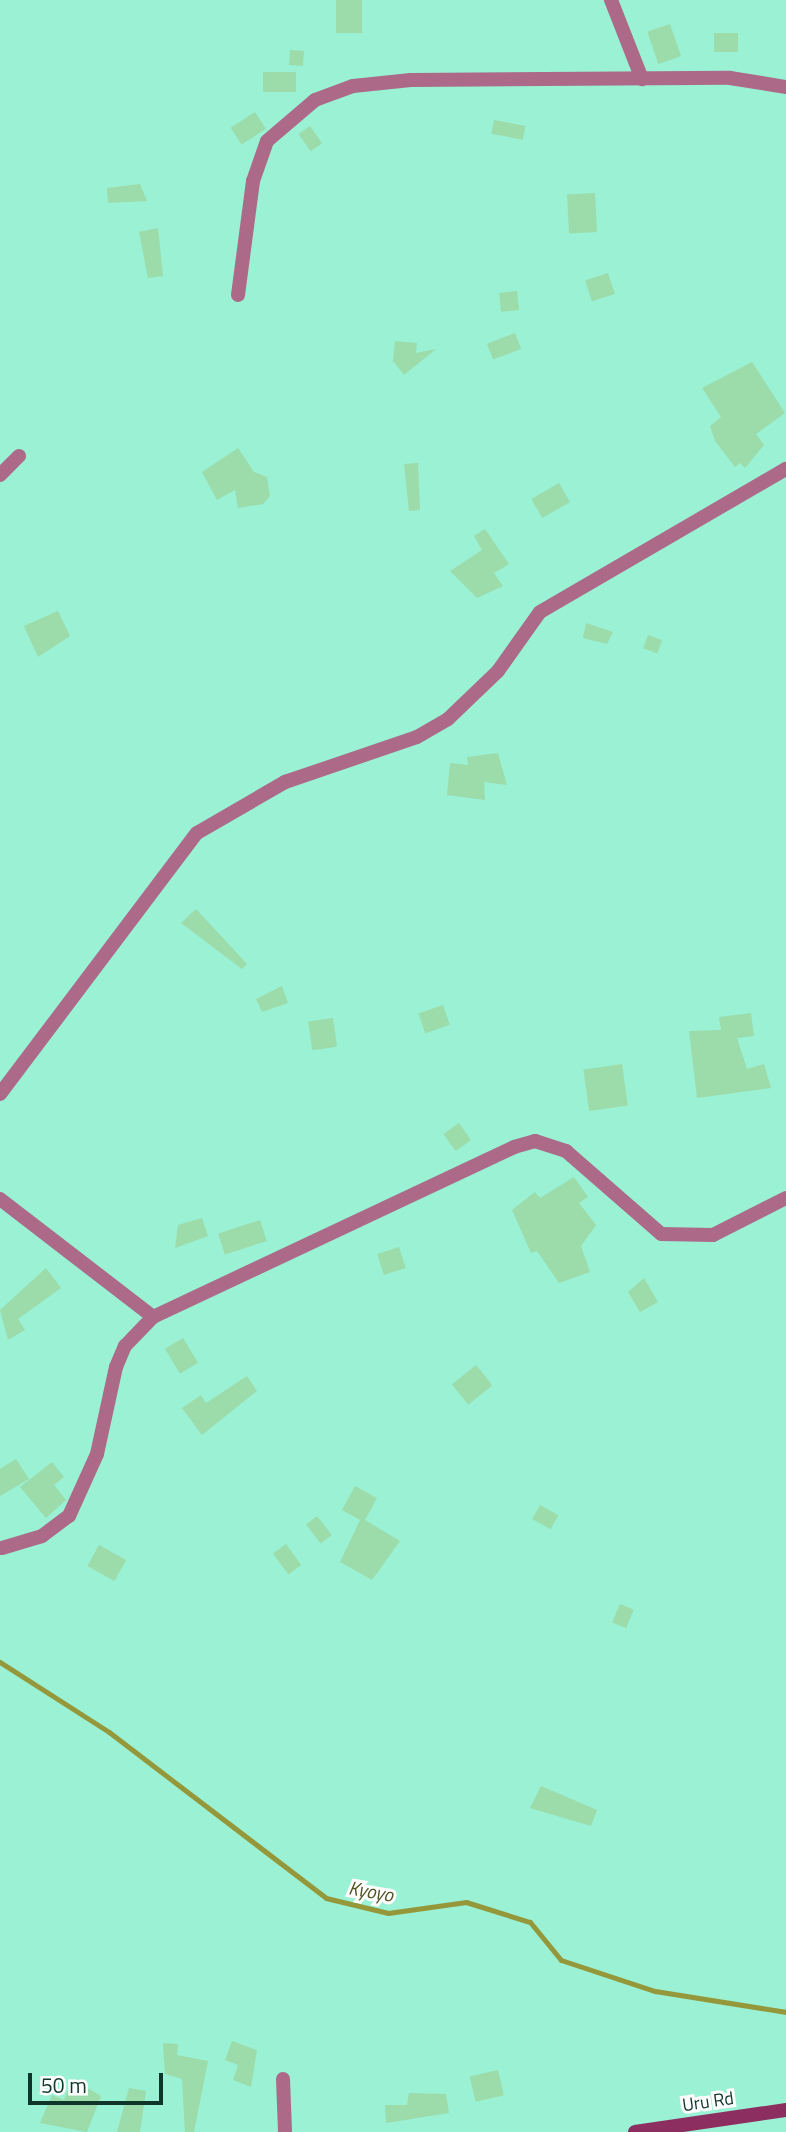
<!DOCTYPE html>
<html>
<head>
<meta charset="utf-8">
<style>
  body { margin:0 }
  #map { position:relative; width:786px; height:2132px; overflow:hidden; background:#9af1d4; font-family:"Titillium Web",sans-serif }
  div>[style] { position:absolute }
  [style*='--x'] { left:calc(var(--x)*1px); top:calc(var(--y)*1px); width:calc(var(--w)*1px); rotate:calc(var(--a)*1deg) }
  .stream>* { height:5px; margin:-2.5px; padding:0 2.5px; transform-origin:2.5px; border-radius:2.5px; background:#95983a }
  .building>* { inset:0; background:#9cdbaa; transform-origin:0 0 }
  .street>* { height:14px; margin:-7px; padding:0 7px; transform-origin:7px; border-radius:7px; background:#ac6a88 }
  .secondary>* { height:14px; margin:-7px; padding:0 7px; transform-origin:7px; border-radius:7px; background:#8d2e61 }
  span { translate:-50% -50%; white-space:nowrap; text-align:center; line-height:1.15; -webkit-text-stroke:6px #fdfdfd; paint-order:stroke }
  .street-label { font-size:18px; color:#10352b }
  .water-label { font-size:19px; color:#515221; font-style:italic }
  .scale { position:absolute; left:28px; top:2073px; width:135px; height:32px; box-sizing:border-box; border:4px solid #10352b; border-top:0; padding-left:9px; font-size:21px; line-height:24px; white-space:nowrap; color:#10352b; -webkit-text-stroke:5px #fdfdfd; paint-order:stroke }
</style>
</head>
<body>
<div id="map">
  <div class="stream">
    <div style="--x:0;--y:1662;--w:130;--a:32.7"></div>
    <div style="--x:109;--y:1732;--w:273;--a:37.4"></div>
    <div style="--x:326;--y:1898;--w:64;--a:13.6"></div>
    <div style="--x:388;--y:1913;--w:79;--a:-8"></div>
    <div style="--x:466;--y:1902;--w:67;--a:17.4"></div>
    <div style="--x:530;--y:1922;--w:49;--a:50.8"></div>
    <div style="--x:561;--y:1960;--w:99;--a:18.3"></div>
    <div style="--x:655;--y:1991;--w:133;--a:9.1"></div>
  </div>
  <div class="building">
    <div style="left:336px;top:0;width:26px;height:33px"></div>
    <div style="left:670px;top:24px;width:34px;height:24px;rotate:71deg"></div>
    <div style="left:738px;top:33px;width:19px;height:24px;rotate:90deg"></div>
    <div style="left:290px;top:50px;width:14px;height:15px;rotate:4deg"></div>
    <div style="left:263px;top:72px;width:33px;height:20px"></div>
    <div style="left:255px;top:112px;width:20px;height:29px;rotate:57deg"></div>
    <div style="left:494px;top:120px;width:32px;height:14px;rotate:11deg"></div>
    <div style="left:310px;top:126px;width:21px;height:14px;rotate:55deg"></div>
    <div style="clip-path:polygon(140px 184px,147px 201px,108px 203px,107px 188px)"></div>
    <div style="left:595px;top:193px;width:39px;height:28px;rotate:87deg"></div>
    <div style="clip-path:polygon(158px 228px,163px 276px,148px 278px,139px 232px)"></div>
    <div style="left:608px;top:273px;width:22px;height:24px;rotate:72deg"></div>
    <div style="left:517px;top:291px;width:19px;height:18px;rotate:84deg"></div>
    <div style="left:515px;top:333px;width:17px;height:30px;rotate:69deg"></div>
    <div style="clip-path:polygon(395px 341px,417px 343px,416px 353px,436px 349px,404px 375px,393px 361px)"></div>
    <div style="clip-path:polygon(752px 362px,785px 413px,756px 434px,764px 445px,745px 468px,740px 463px,735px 467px,715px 441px,710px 426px,721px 417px,702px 388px)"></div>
    <div style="clip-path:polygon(238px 448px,254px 472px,267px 477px,270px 496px,263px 504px,238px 508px,235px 490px,217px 500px,202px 472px)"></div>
    <div style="clip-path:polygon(418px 463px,420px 510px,409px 511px,404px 464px)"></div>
    <div style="left:559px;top:483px;width:22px;height:32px;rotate:60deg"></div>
    <div style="clip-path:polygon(485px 529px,509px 564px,494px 573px,503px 586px,477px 598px,450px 571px,482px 550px,474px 536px)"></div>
    <div style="clip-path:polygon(58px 611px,70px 636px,38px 657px,24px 626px)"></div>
    <div style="clip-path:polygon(586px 623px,613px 632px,607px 644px,583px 638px)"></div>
    <div style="left:648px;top:635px;width:15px;height:14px;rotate:20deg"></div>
    <div style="clip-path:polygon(498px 753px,507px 785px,484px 782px,485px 800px,447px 795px,450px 763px,468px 765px,467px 757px)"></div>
    <div style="clip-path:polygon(196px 909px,247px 964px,242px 969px,181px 923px)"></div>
    <div style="clip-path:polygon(282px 986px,288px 1003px,262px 1012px,256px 999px)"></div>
    <div style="left:443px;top:1005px;width:21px;height:26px;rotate:71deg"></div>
    <div style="clip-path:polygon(751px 1013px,754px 1036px,737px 1038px,747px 1069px,764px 1064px,771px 1088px,697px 1098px,689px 1031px,721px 1030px,719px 1017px)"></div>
    <div style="left:333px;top:1018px;width:29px;height:25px;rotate:82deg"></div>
    <div style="left:622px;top:1064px;width:42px;height:39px;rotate:82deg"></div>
    <div style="left:459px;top:1123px;width:21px;height:19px;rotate:55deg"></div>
    <div style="clip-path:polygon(574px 1177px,588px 1197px,579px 1203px,596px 1225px,581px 1246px,590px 1272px,559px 1283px,537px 1251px,531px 1253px,512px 1210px,535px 1192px,540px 1198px)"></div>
    <div style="clip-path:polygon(202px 1218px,208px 1236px,175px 1248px,178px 1225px)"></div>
    <div style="left:260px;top:1220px;width:22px;height:44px;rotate:72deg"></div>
    <div style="left:399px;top:1247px;width:22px;height:23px;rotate:72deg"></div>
    <div style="clip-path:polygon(46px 1268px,61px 1288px,18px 1319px,25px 1330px,8px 1340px,0 1310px)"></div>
    <div style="clip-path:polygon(644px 1278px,658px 1302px,640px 1312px,628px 1292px)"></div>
    <div style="left:183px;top:1338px;width:29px;height:21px;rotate:59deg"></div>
    <div style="left:476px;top:1365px;width:26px;height:31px;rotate:51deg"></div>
    <div style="clip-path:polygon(247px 1376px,257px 1391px,202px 1435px,182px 1408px,201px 1395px,206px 1403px)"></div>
    <div style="clip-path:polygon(16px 1459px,29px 1479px,0 1496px,0 1469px)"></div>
    <div style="clip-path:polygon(52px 1462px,64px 1477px,54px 1485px,66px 1500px,46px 1518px,20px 1487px)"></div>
    <div style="clip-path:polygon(355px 1486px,377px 1498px,365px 1520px,400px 1541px,372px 1580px,340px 1562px,360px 1520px,342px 1510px)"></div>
    <div style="left:540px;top:1505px;width:21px;height:16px;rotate:29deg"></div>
    <div style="left:317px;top:1516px;width:24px;height:14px;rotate:52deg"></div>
    <div style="left:286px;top:1544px;width:26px;height:16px;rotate:54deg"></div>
    <div style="left:99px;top:1545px;width:31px;height:24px;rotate:29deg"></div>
    <div style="left:620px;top:1604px;width:15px;height:20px;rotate:23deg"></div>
    <div style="clip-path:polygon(541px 1786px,597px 1810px,591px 1826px,530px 1808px)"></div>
    <div style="clip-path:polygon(232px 2041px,257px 2050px,251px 2087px,233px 2080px,238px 2065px,225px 2060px)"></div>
    <div style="clip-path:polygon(163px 2043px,178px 2044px,177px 2055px,208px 2061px,194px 2132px,185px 2132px,182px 2079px,165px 2074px)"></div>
    <div style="left:498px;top:2070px;width:26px;height:29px;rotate:77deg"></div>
    <div style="clip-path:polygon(72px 2079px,101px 2096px,87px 2132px,40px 2123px,52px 2095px,64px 2100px)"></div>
    <div style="clip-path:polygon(129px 2088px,146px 2091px,140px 2132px,117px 2132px)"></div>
    <div style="clip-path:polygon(409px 2093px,446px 2094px,449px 2113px,386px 2123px,385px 2105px,407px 2105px)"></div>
  </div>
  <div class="street">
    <div style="--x:611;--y:0;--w:85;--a:68.6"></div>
    <div style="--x:238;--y:295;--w:115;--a:-82.5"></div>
    <div style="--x:253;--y:181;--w:42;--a:-70.7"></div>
    <div style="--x:267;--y:141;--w:63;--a:-40.5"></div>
    <div style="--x:315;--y:100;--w:40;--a:-20.2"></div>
    <div style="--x:353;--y:86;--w:58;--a:-5.9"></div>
    <div style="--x:411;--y:80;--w:319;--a:-0.4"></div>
    <div style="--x:730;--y:78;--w:57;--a:9.1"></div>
    <div style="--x:0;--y:475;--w:27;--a:-45"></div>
    <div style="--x:0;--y:1094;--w:327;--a:-53"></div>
    <div style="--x:197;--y:833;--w:102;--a:-30.1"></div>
    <div style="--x:285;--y:782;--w:139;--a:-18.8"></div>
    <div style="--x:417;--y:737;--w:36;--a:-30"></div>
    <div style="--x:448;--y:719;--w:69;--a:-43.8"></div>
    <div style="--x:498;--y:671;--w:72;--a:-54.6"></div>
    <div style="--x:540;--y:612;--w:285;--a:-30.2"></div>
    <div style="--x:0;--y:1199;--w:193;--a:37.6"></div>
    <div style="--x:2;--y:1548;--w:42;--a:-16.7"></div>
    <div style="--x:42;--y:1536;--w:34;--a:-37"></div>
    <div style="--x:69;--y:1516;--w:68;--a:-65.7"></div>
    <div style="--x:97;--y:1454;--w:89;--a:-77.7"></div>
    <div style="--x:116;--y:1367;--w:23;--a:-67"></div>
    <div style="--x:125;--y:1346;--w:40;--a:-46"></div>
    <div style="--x:153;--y:1317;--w:399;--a:-25.2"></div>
    <div style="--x:514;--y:1147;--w:22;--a:-16"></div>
    <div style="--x:535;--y:1141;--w:33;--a:18"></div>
    <div style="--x:566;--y:1151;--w:126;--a:41.1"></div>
    <div style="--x:661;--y:1234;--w:52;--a:1.1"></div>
    <div style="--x:713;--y:1235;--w:82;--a:-26.9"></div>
    <div style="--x:283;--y:2079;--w:53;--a:87.8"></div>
  </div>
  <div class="secondary">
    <div style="--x:635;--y:2132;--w:153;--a:-8.3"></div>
  </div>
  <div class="street-label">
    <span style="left:708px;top:2102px;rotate:-8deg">Uru Rd</span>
  </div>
  <div class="water-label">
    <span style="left:371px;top:1891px;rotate:10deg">Kyoyo</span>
  </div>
  <div class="scale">50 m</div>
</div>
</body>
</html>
